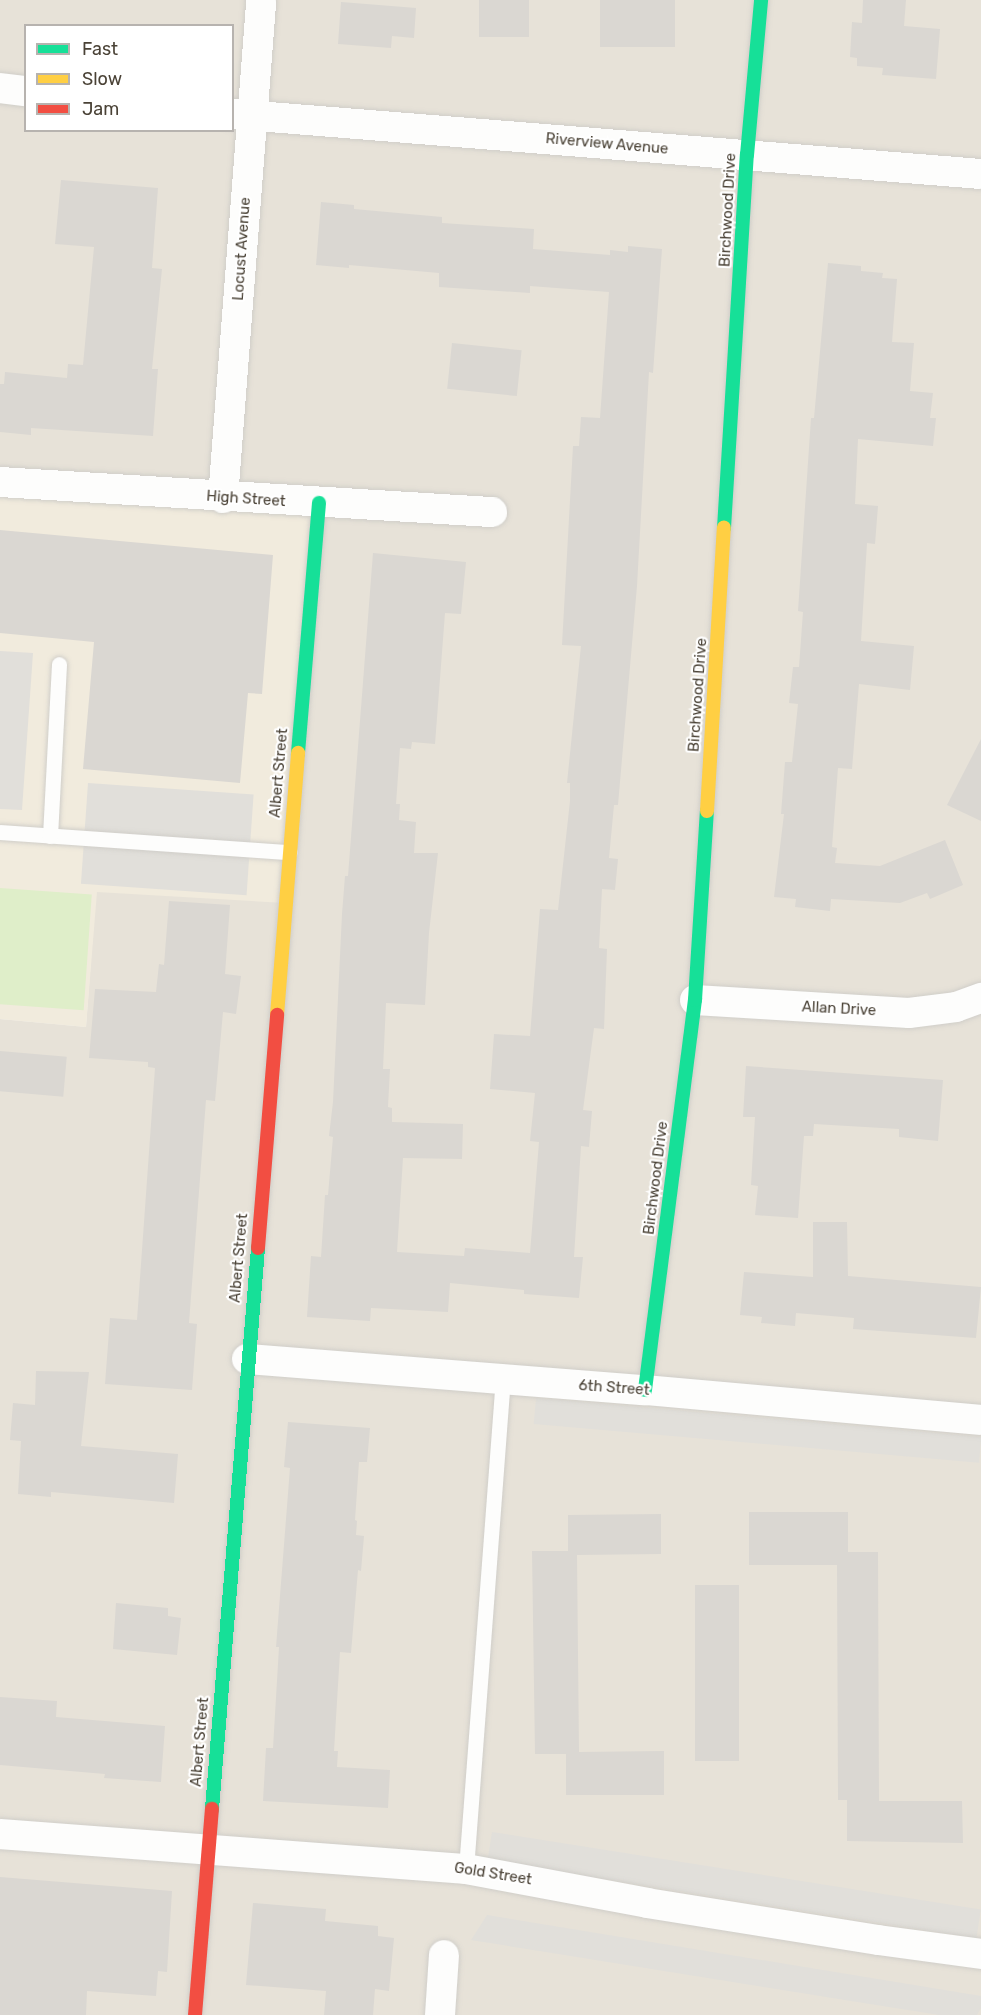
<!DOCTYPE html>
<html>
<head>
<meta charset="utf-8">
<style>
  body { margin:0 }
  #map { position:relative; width:981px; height:2015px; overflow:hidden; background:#f2f0eb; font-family:Rubik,sans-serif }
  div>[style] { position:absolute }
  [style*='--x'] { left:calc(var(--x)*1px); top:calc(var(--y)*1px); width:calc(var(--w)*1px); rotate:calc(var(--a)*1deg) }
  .residential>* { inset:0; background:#e7e2d8 }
  .education>* { inset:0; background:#f1ebdd }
  .green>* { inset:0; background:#dfeec9; transform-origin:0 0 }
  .parking>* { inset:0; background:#e1dfda; transform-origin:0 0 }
  .building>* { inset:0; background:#dad7d2; transform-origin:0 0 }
  .roads { filter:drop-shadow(0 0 2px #d0cec9) drop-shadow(0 0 2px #d0cec9) }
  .lane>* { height:15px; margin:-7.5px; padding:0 7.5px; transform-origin:7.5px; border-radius:7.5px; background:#fdfdfc }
  .street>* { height:30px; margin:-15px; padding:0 15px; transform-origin:15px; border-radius:15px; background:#fdfdfc }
  .fast>* { height:14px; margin:-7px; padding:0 7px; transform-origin:7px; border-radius:7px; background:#16e098 }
  .slow>* { height:14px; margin:-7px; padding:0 7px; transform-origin:7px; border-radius:7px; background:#ffcf43 }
  .jam>* { height:14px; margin:-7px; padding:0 7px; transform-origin:7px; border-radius:7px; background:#f24e42 }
  span { translate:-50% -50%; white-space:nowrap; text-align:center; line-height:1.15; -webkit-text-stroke:4.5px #fff; paint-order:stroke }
  .street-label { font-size:15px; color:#4a4236 }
  .legend { position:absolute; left:24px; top:24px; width:210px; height:108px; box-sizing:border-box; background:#fff; border:2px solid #b7b3af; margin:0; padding:8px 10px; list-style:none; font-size:18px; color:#4a4236 }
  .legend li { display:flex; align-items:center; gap:12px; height:30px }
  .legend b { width:30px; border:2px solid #b7b3af }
</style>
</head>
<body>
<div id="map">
  <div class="residential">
    <div style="clip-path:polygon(evenodd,0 0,981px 0,981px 2015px,0 2015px,0 1019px,86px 1027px,96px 892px,0 482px,0 0,26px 26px,232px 26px,232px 130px,26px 130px,26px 26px)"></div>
  </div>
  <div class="education">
    <div style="clip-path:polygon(0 482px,319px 503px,285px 903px,97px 892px,86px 1027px,0 1019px)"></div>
  </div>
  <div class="green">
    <div style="left:0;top:888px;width:92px;height:116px;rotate:4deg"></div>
  </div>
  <div class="parking">
    <div style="clip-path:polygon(0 651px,33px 653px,22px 810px,0 809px)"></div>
    <div style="left:88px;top:783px;width:166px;height:101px;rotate:4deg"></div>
    <div style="left:536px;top:1398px;width:447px;height:26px;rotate:5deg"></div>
    <div style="left:492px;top:1832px;width:495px;height:29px;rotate:9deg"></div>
    <div style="clip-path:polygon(487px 1915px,981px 1996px,981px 2008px,977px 2015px,939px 2015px,471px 1940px)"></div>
  </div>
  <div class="building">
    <div style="left:479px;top:0;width:50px;height:37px"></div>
    <div style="left:600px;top:0;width:75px;height:47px"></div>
    <div style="clip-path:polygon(863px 0,906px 0,904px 26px,940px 29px,936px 79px,882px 75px,883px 68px,857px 66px,857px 58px,850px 57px,852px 22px,862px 23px)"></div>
    <div style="clip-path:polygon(341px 2px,416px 8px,414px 38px,392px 36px,391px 48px,338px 44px)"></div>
    <div style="clip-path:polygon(61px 180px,158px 188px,152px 268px,162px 269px,152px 369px,158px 369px,153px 436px,31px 428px,31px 435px,0 432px,0 384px,4px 384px,5px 372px,67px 378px,68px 364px,83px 365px,94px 247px,55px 244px)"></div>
    <div style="clip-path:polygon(321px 202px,354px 205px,354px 209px,442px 217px,442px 223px,534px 229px,533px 249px,610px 255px,610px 250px,628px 252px,628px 246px,662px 249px,653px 373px,649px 372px,637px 586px,618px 805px,614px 805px,609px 858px,618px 859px,615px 890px,602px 889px,599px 948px,607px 949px,604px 1029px,594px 1028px,583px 1110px,592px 1111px,589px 1147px,581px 1146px,574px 1257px,583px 1257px,579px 1298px,524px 1294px,524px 1290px,450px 1283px,448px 1312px,371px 1308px,370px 1321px,307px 1317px,311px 1256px,321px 1257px,325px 1195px,328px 1195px,333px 1137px,329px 1136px,333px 1102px,342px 914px,345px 876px,348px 876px,373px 553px,466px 562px,461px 614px,445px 613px,435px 744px,412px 742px,411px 749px,400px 748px,396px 804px,400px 804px,399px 820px,416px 822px,414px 853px,438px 853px,429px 933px,425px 1005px,386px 1003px,383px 1069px,390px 1069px,388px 1107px,392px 1108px,392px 1122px,463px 1124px,462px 1159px,403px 1158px,397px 1252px,464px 1256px,465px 1248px,530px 1253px,539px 1142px,530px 1141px,535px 1093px,490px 1089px,494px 1034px,530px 1036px,540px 909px,558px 910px,570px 801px,570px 783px,567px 783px,581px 646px,562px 645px,573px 446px,579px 446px,581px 417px,600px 418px,609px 292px,530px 286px,530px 293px,439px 287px,439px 273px,349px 265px,349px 268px,316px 265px)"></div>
    <div style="clip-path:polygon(828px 263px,861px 266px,861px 271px,883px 273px,882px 278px,897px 279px,892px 342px,914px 343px,910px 391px,933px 393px,930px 418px,936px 418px,933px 446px,858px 439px,855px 504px,878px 506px,875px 544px,867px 543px,861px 641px,914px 646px,910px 690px,859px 684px,852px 769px,838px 768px,832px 847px,837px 848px,835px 863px,880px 866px,945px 840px,963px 885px,930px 899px,927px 893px,900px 903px,831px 899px,830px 911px,795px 907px,796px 899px,774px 897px,784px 814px,781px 814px,785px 762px,792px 762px,798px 704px,789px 703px,793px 667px,799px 667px,803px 612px,798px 611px,811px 418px,814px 418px)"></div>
    <div style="left:452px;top:343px;width:70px;height:46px;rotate:6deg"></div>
    <div style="clip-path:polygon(0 530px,273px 555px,262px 694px,248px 693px,240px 783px,83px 769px,94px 642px,0 633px)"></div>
    <div style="clip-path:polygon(981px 739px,981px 821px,947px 805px)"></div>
    <div style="clip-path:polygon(169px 901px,230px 905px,225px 974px,241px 976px,236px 1014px,223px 1012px,215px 1101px,206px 1100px,189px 1323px,197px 1324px,192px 1390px,105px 1384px,110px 1318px,137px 1320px,155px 1068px,148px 1067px,148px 1062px,89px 1058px,95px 989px,156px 992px,159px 964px,164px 965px)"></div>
    <div style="left:0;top:1051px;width:67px;height:40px;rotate:5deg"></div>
    <div style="clip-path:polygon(746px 1066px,943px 1080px,938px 1141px,899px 1137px,899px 1129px,814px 1124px,813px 1136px,804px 1136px,798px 1218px,755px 1215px,758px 1186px,751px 1185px,755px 1117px,743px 1117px)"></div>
    <div style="clip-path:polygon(813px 1222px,847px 1222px,848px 1276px,981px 1287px,976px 1338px,853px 1329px,854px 1318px,796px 1313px,795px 1326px,761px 1323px,762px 1317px,740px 1315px,744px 1272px,813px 1277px)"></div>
    <div style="clip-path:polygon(36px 1371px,89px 1372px,81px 1446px,178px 1454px,174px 1503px,51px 1492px,51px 1497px,18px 1494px,21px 1441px,10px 1440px,13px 1403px,35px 1405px)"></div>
    <div style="clip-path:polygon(288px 1422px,370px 1428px,367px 1462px,359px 1462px,355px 1520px,357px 1521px,356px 1535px,364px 1536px,361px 1571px,358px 1570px,351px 1653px,340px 1652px,334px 1751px,338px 1751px,337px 1767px,390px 1770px,388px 1808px,263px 1801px,266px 1748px,273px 1748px,279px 1647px,276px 1647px,290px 1468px,284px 1467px)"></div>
    <div style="clip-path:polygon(749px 1512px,848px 1512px,848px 1552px,878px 1552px,879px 1801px,962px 1801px,963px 1843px,847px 1841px,847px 1800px,838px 1800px,837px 1565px,749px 1565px)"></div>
    <div style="clip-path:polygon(661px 1514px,661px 1554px,577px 1555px,579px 1752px,664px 1751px,664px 1795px,566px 1795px,566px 1754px,535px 1754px,532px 1551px,568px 1551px,568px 1515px)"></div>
    <div style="left:695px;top:1585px;width:44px;height:176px"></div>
    <div style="clip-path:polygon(116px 1603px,168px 1608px,168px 1616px,181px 1618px,177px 1655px,113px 1649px)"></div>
    <div style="clip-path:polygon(0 1697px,57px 1701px,56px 1717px,165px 1726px,161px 1782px,104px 1778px,105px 1774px,0 1765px)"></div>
    <div style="clip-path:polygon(0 1877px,172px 1891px,167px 1972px,158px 1971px,156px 1996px,87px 1991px,86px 2015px,0 2015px)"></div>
    <div style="clip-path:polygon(253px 1903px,326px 1909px,325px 1921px,378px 1926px,378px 1936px,394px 1938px,389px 1991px,375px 1989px,373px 2015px,324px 2015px,326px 1991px,246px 1985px)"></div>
  </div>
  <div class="roads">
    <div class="lane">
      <div style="--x:0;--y:832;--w:290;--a:4"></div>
      <div style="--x:50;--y:836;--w:172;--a:-87"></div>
      <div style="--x:466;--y:1869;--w:490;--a:-85.7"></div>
    </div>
    <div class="street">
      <div style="--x:0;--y:88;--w:26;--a:7"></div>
      <div style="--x:232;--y:114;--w:751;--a:4.58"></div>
      <div style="--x:0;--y:482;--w:493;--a:3.5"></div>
      <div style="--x:223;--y:498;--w:499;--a:-85.6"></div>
      <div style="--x:695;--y:1000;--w:214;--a:3.5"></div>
      <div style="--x:909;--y:1013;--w:47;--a:-7.3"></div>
      <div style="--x:956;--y:1007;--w:27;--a:-20"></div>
      <div style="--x:247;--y:1359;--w:399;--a:4.5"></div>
      <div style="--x:645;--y:1390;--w:337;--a:5.1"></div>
      <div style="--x:0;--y:1834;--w:467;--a:4.3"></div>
      <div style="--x:466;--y:1869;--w:184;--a:10.6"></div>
      <div style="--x:647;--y:1903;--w:234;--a:9.1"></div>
      <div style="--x:878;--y:1940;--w:104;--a:7.7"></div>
      <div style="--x:440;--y:2015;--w:60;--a:-86.2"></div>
    </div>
    <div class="fast">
      <div style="--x:724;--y:528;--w:374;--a:-86.5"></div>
      <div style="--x:747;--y:155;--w:156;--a:-84.8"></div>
      <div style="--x:298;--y:753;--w:251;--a:-85.2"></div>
      <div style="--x:645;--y:1390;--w:393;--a:-82.7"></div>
      <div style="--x:695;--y:1000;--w:189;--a:-86.4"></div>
      <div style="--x:212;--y:1809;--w:563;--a:-85.31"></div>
    </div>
    <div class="slow">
      <div style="--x:707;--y:811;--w:284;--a:-86.6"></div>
      <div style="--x:277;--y:1015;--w:263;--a:-85.4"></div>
    </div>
    <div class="jam">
      <div style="--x:258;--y:1248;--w:234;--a:-85.3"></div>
      <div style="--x:195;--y:2015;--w:207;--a:-85.3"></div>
    </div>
  </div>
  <div class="street-label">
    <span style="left:607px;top:144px;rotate:5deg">Riverview Avenue</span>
    <span style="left:728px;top:210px;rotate:-87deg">Birchwood Drive</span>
    <span style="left:242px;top:249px;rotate:-86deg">Locust Avenue</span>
    <span style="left:246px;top:499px;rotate:4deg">High Street</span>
    <span style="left:698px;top:695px;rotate:-86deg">Birchwood Drive</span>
    <span style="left:279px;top:773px;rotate:-85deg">Albert Street</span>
    <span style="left:839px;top:1009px;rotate:3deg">Allan Drive</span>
    <span style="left:656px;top:1178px;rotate:-83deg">Birchwood Drive</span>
    <span style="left:239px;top:1258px;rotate:-85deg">Albert Street</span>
    <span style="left:614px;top:1388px;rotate:4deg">6th Street</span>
    <span style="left:200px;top:1742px;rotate:-85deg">Albert Street</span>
    <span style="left:493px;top:1874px;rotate:9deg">Gold Street</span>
  </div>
  <ul class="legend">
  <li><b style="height:8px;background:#16e098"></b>Fast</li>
  <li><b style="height:8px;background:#ffcf43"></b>Slow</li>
  <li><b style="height:8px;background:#f24e42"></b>Jam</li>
  </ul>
</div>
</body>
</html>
